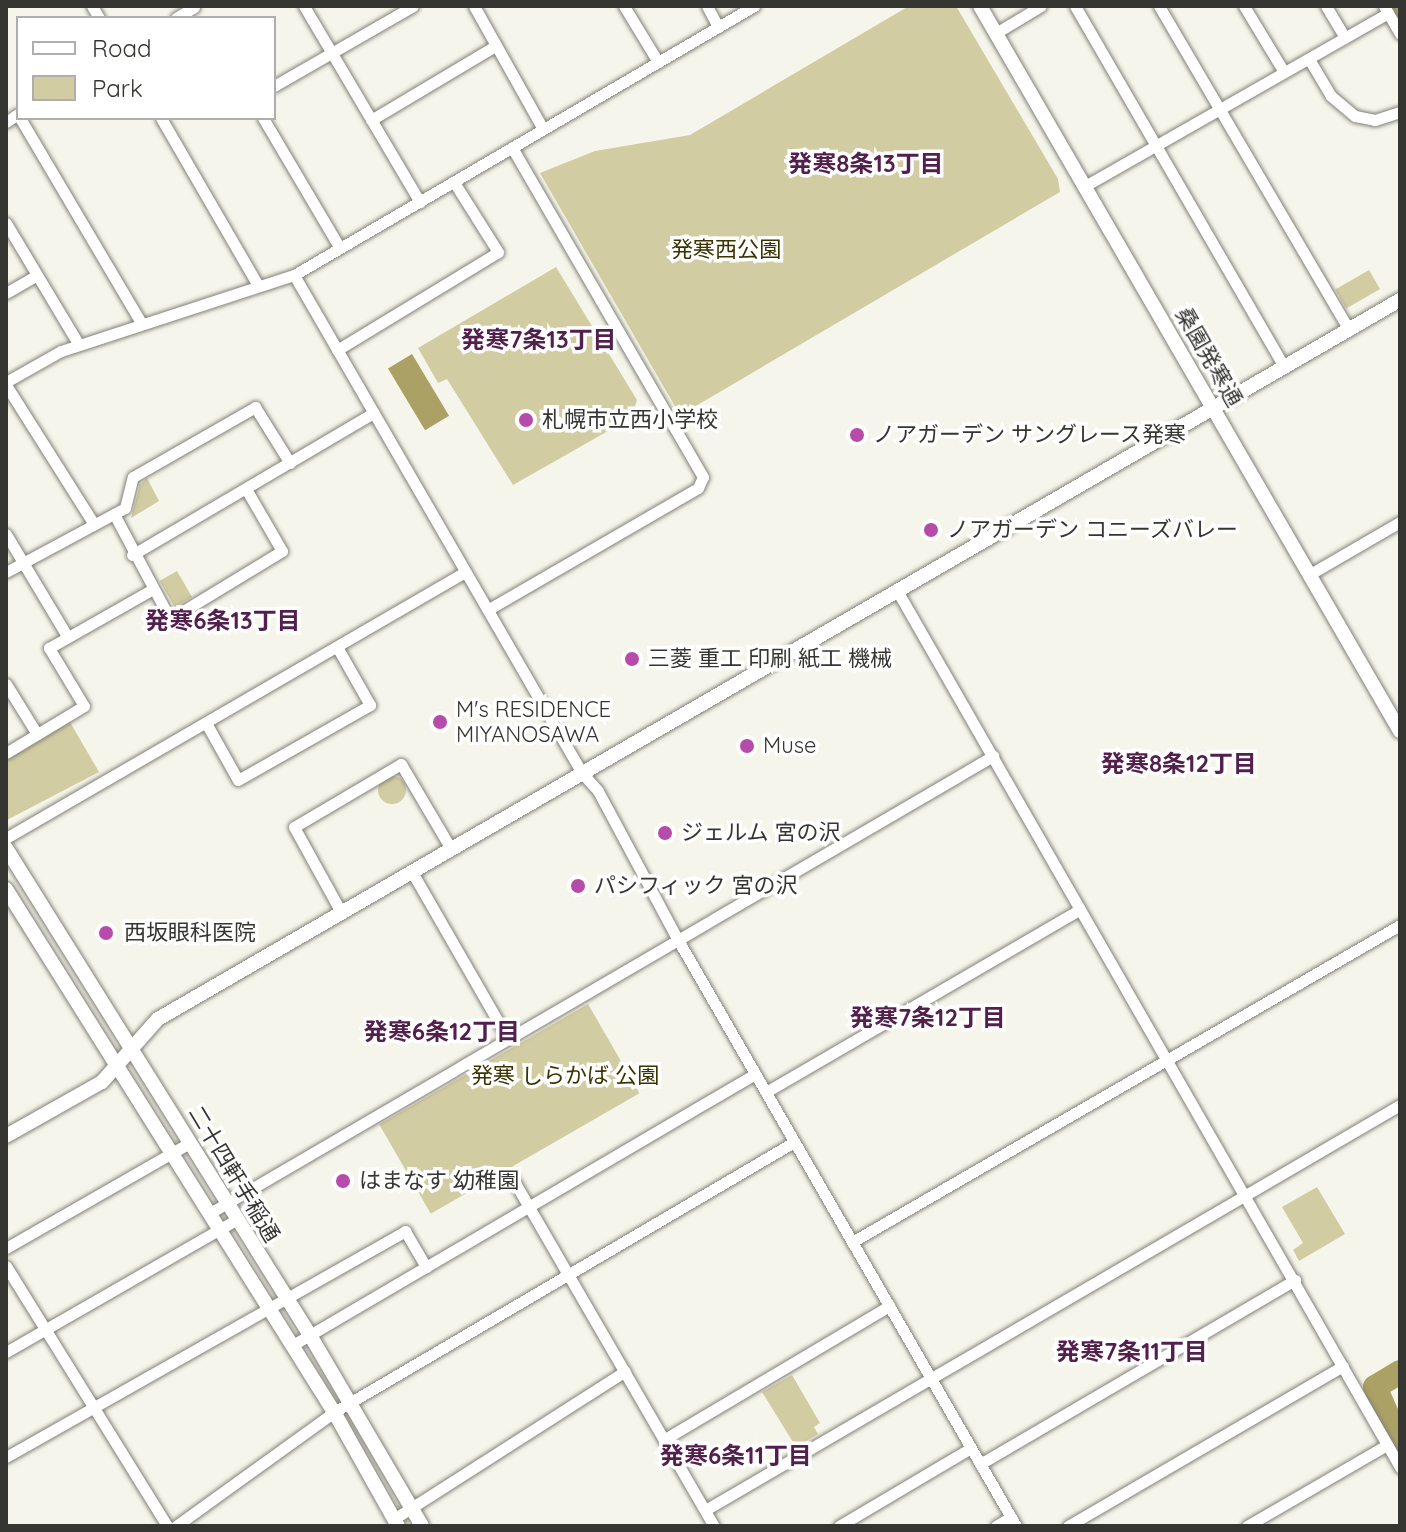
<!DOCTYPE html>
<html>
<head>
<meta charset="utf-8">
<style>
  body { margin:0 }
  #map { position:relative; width:1406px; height:1532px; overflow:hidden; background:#f6f5eb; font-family:Quicksand,"Noto Sans JP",sans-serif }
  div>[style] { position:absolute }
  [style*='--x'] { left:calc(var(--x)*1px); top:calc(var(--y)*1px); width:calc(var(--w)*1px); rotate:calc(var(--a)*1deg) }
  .green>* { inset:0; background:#d2cca2; transform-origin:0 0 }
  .round { border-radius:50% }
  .water>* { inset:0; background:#aba165; transform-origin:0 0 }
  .river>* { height:24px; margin:-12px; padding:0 12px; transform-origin:12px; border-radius:12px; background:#aba165 }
  .roads { filter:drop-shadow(0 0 2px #828078) drop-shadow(0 0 2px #828078) }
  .minor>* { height:11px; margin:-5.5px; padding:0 5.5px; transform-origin:5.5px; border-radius:5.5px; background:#fff }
  .tertiary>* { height:14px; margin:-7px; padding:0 7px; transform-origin:7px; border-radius:7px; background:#fff }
  .dots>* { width:22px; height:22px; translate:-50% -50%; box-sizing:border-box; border:4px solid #fff; border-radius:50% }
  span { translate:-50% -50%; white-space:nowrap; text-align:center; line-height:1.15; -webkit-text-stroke:7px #fff; paint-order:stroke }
  .park-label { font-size:22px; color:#3b3300 }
  .street-label { font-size:22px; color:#353531 }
  .poi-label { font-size:22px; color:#353531 }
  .left { translate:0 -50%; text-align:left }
  .neighbourhood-label { font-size:24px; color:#531f4d; font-weight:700 }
  .frame { position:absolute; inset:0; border:8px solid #353531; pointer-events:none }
  .legend { position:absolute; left:16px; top:16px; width:260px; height:104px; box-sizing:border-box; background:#fff; border:2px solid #aeaead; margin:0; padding:10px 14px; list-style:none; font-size:24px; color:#353531 }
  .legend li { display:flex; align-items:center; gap:16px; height:40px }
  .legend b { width:40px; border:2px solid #aeaead }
</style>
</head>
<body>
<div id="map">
  <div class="green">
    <div style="clip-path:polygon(909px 6px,956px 6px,1058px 179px,1060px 192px,689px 410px,676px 408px,540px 173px,595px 151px,690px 135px)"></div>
    <div style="clip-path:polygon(556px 267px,637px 400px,631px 418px,513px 485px,447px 379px,438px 383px,418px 348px)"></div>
    <div style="left:1369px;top:270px;width:22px;height:39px;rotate:60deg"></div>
    <div style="clip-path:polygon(147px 478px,159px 501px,131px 518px,140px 485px)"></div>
    <div style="left:177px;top:571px;width:30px;height:20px;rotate:60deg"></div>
    <div style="clip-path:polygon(70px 722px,99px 772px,7px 820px,6px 758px)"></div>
    <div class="round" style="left:378px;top:776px;width:28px;height:28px"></div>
    <div style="left:588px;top:1004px;width:103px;height:241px;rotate:60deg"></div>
    <div style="clip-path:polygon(1317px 1187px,1345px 1234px,1299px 1261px,1293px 1250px,1303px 1243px,1282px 1207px)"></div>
    <div style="clip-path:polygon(792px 1375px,820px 1423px,814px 1427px,818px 1434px,796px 1447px,762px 1392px)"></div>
  </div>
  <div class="water">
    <div style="left:412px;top:354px;width:72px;height:28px;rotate:59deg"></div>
  </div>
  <div class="river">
    <div style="--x:1398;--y:6;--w:4;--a:56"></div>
    <div style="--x:1400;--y:1372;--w:29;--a:149"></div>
    <div style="--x:1375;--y:1387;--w:61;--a:65.9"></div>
  </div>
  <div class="roads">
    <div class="minor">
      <div style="--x:92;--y:6;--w:14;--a:60"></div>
      <div style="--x:304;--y:6;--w:228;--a:59.4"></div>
      <div style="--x:474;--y:6;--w:141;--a:60.7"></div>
      <div style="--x:624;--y:6;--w:66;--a:58.7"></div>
      <div style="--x:707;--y:6;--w:24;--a:62"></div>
      <div style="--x:1075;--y:6;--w:416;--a:59.9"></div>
      <div style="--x:1159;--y:6;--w:376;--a:59.6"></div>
      <div style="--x:1244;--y:6;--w:77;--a:58.8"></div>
      <div style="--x:1326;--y:6;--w:37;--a:59"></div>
      <div style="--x:1384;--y:6;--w:32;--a:60"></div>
      <div style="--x:176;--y:18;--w:21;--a:-31"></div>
      <div style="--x:996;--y:33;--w:52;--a:-31"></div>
      <div style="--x:1309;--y:59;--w:43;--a:59.3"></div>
      <div style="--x:1331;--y:96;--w:31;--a:40"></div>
      <div style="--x:1355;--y:116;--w:20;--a:11"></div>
      <div style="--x:1375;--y:120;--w:26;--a:-18"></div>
      <div style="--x:274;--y:86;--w:160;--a:-29.9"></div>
      <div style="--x:20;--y:118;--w:239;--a:59.4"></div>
      <div style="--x:161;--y:118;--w:193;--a:59.9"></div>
      <div style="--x:263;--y:118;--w:151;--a:59.4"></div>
      <div style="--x:371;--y:120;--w:144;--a:-30.8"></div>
      <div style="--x:6;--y:122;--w:14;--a:-34"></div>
      <div style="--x:1085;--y:186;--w:349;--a:-29.7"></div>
      <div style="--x:6;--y:223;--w:142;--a:59.1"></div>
      <div style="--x:294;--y:275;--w:575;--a:59.96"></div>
      <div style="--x:582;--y:773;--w:24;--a:48"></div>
      <div style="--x:598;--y:791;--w:169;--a:61.8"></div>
      <div style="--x:678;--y:940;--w:676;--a:60.02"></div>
      <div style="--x:6;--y:293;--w:34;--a:-30"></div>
      <div style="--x:337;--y:350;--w:188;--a:-31.3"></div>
      <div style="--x:498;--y:252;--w:83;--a:-122.2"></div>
      <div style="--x:6;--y:382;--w:63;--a:-29.4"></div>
      <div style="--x:61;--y:351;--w:245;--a:-18.1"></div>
      <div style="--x:294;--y:275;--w:533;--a:-30.32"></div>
      <div style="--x:6;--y:385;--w:165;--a:57.7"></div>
      <div style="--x:114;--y:514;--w:119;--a:61.9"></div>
      <div style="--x:170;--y:619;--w:131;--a:-31.3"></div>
      <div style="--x:282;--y:551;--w:72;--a:-120.1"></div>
      <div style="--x:6;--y:534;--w:119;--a:59.1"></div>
      <div style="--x:132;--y:555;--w:280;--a:-30.5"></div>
      <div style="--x:6;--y:572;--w:135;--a:-28.3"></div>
      <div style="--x:125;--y:508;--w:32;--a:-76"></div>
      <div style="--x:133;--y:477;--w:141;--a:-29.8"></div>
      <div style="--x:255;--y:407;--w:66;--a:58"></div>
      <div style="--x:1312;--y:573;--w:102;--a:-30.1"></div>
      <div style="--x:899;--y:594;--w:1007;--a:60.15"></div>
      <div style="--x:489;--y:609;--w:241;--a:-30.1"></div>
      <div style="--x:698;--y:488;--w:12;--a:-66"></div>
      <div style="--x:703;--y:477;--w:381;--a:-120.1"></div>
      <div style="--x:6;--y:684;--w:59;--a:58.2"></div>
      <div style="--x:206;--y:723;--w:65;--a:60.7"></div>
      <div style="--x:238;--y:780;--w:152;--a:-29.6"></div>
      <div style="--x:370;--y:705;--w:67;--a:-119.6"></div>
      <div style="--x:6;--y:753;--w:91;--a:-31.1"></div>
      <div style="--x:84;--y:706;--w:68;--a:-121.1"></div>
      <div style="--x:49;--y:648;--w:117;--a:-29.6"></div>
      <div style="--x:6;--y:838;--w:531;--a:-30.09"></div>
      <div style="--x:412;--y:872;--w:193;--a:60.1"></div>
      <div style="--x:341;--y:912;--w:97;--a:-118.9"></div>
      <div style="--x:294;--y:827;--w:124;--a:-30.5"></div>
      <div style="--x:401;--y:764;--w:99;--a:59.5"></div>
      <div style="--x:766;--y:1092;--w:363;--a:-30.2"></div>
      <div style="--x:511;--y:1176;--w:405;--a:59.9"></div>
      <div style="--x:210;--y:1213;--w:907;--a:-30.27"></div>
      <div style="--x:852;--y:1242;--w:633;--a:-30.05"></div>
      <div style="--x:6;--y:1248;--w:211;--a:-29.8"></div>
      <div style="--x:6;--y:1266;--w:306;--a:58.2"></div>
      <div style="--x:291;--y:1346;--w:538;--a:-30.38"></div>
      <div style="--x:6;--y:1352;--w:265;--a:-29.9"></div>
      <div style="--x:665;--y:1439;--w:261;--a:-30.7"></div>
      <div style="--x:6;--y:1457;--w:459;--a:-29.5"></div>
      <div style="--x:405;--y:1231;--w:42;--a:59.7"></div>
      <div style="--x:980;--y:1464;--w:365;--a:-30.3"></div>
      <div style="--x:707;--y:1509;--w:802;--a:-30.24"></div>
      <div style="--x:394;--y:1519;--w:274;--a:-32.6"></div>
      <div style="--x:176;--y:1526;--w:195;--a:-35.8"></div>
      <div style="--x:334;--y:1412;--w:533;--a:-30.41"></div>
      <div style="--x:839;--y:1526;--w:153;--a:-30.6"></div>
      <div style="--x:996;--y:1526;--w:17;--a:-31"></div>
      <div style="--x:1068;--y:1526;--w:318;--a:-30.2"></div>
      <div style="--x:1247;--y:1526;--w:162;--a:-30.1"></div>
    </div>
    <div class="tertiary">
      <div style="--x:980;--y:6;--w:838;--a:59.92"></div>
      <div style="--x:6;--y:848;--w:574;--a:58.03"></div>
      <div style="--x:310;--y:1335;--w:221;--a:59.6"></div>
      <div style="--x:6;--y:889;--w:617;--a:57.91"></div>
      <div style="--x:334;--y:1412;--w:131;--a:60.7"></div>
      <div style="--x:6;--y:1136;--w:110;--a:-29.4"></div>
      <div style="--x:102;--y:1082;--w:84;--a:-48.4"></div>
      <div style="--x:158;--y:1019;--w:1435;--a:-30.07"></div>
    </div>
  </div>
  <div class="dots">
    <div style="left:526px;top:420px;background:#b74baa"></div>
    <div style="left:857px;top:435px;background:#b74baa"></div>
    <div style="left:931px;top:530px;background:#b74baa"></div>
    <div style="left:632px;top:659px;background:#b74baa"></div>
    <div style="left:440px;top:722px;background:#b74baa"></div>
    <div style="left:747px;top:746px;background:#b74baa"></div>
    <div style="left:665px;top:833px;background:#b74baa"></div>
    <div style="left:578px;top:886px;background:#b74baa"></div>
    <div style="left:106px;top:933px;background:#b74baa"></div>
    <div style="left:343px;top:1181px;background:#b74baa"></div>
  </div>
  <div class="park-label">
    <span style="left:726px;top:250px">発寒西公園</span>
    <span style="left:565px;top:1076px">発寒 しらかば 公園</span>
  </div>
  <div class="street-label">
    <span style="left:1209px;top:357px;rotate:60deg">桑園発寒通</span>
    <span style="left:234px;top:1174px;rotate:59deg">二十四軒手稲通</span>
  </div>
  <div class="poi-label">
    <span class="left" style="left:542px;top:420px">札幌市立西小学校</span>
    <span class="left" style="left:873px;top:435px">ノアガーデン サングレース発寒</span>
    <span class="left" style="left:947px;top:530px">ノアガーデン コニーズバレー</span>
    <span class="left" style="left:648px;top:659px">三菱 重工 印刷 紙工 機械</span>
    <span class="left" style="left:456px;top:722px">M's RESIDENCE<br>MIYANOSAWA</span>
    <span class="left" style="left:763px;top:746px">Muse</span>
    <span class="left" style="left:681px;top:833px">ジェルム 宮の沢</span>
    <span class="left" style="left:594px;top:886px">パシフィック 宮の沢</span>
    <span class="left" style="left:124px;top:933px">西坂眼科医院</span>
    <span class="left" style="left:359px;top:1181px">はまなす 幼稚園</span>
  </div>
  <div class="neighbourhood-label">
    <span style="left:866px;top:164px">発寒8条13丁目</span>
    <span style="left:539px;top:340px">発寒7条13丁目</span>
    <span style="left:223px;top:621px">発寒6条13丁目</span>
    <span style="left:1179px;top:764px">発寒8条12丁目</span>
    <span style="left:928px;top:1018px">発寒7条12丁目</span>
    <span style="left:442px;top:1032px">発寒6条12丁目</span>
    <span style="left:1132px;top:1352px">発寒7条11丁目</span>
    <span style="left:736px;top:1456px">発寒6条11丁目</span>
  </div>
  <div class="frame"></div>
  <ul class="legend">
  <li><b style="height:10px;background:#fff"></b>Road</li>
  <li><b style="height:22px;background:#d2cca2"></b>Park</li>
  </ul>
</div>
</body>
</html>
